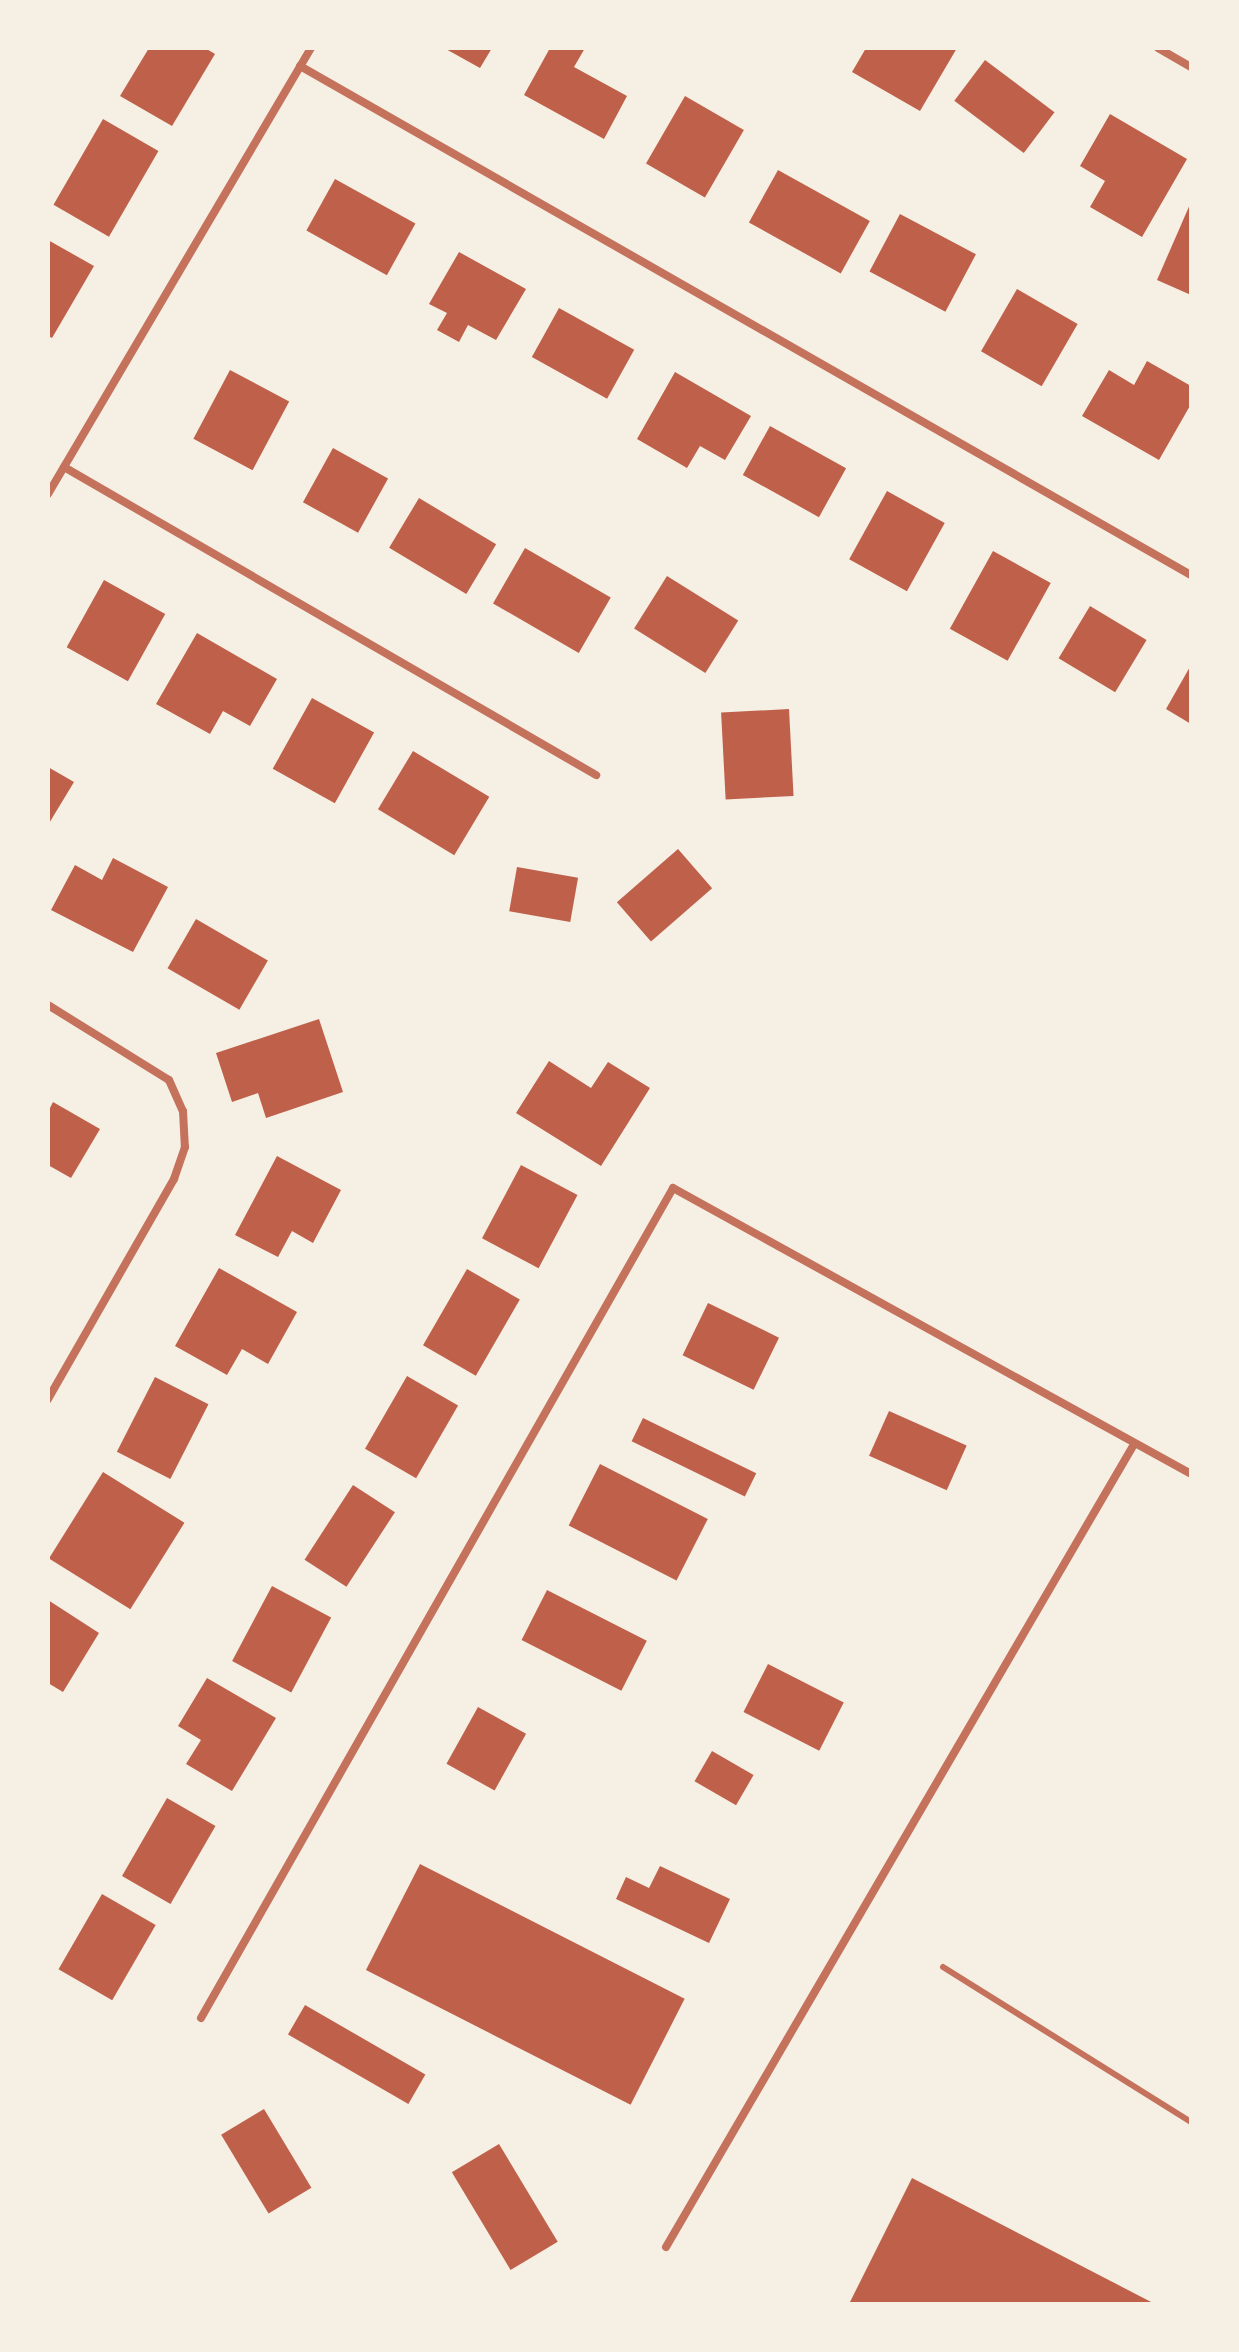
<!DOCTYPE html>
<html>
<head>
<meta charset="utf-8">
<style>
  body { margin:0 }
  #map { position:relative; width:1239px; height:2352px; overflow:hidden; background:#f6efe4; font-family:Inter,sans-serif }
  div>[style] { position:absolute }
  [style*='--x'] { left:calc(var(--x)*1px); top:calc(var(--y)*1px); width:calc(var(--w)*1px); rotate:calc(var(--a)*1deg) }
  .building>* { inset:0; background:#bf614a; transform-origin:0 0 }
  .service>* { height:6px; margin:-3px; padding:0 3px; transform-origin:3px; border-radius:3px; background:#c5725c }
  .minor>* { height:8px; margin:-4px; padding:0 4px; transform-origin:4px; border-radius:4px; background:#c5725c }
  span { translate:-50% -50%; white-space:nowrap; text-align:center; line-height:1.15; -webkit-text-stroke:8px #f6efe4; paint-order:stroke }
  .frame { position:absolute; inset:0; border:50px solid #f6efe4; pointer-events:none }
</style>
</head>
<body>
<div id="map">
  <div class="building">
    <div style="clip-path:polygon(149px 48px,205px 48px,215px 54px,172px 126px,120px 96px)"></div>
    <div style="clip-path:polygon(444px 48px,492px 48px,480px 68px)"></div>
    <div style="clip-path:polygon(550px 48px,585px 48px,574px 67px,627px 96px,604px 139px,524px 95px)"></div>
    <div style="clip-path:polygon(866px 48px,957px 48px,920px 111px,852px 72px)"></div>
    <div style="left:985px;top:60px;width:87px;height:51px;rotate:37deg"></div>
    <div style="left:685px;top:96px;width:68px;height:78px;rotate:30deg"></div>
    <div style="clip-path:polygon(1110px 114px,1187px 159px,1142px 237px,1090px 207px,1105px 181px,1080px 166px)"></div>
    <div style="left:103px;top:119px;width:64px;height:99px;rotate:30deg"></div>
    <div style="left:778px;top:170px;width:105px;height:60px;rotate:29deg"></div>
    <div style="left:335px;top:179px;width:92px;height:59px;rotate:29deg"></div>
    <div style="clip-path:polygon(1191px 202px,1191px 295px,1157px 280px)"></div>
    <div style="left:900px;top:214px;width:86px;height:65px;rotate:28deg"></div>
    <div style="clip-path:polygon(48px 240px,94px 266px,52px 338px,48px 336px)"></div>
    <div style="clip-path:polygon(459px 252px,526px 289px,496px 340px,468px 325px,459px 342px,437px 330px,447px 313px,429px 304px)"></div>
    <div style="left:1017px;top:289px;width:70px;height:72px;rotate:30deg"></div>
    <div style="left:559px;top:308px;width:86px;height:56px;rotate:29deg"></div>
    <div style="clip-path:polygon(1147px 361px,1191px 386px,1191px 404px,1159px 460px,1082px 416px,1109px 370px,1134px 385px)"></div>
    <div style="left:230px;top:370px;width:67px;height:78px;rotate:28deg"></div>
    <div style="clip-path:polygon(675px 372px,751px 416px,725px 460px,700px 446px,687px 468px,637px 439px)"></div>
    <div style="left:770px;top:426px;width:87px;height:56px;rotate:29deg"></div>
    <div style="left:333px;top:448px;width:63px;height:62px;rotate:29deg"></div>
    <div style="left:887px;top:491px;width:66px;height:78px;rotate:29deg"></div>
    <div style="left:419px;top:498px;width:90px;height:58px;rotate:31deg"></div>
    <div style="left:525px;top:548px;width:99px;height:64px;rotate:30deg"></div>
    <div style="left:993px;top:551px;width:66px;height:89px;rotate:29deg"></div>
    <div style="left:667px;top:576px;width:84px;height:62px;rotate:32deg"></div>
    <div style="left:104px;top:580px;width:70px;height:77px;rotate:29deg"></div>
    <div style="left:1090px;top:606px;width:66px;height:61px;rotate:31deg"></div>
    <div style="clip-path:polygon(197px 633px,277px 679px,250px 726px,223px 711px,210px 734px,156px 704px)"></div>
    <div style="clip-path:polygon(1191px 665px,1191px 724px,1166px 709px)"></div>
    <div style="left:312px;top:698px;width:71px;height:81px;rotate:29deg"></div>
    <div style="left:789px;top:709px;width:87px;height:68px;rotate:87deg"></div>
    <div style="left:413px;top:751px;width:89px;height:68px;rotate:31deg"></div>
    <div style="clip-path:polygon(48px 767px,74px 782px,48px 825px)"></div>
    <div style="left:678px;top:849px;width:52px;height:81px;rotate:49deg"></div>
    <div style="clip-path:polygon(113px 858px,168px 887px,133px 952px,51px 910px,75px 865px,102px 880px)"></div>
    <div style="left:517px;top:867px;width:62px;height:45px;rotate:10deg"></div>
    <div style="left:196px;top:919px;width:83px;height:57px;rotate:30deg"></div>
    <div style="clip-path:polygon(319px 1019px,343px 1092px,266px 1118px,258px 1093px,232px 1102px,216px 1053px)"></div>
    <div style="clip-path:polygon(549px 1061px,591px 1088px,608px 1062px,650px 1088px,601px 1166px,516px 1113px)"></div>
    <div style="clip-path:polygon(53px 1102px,100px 1129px,71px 1178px,48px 1165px,48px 1112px)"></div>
    <div style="clip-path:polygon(277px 1156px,341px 1190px,313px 1243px,292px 1231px,278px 1257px,235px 1235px)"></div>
    <div style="left:521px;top:1165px;width:64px;height:83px;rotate:28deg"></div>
    <div style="clip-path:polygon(219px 1268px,297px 1312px,268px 1364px,242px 1349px,227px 1375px,175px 1346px)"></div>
    <div style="left:467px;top:1269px;width:61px;height:88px;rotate:30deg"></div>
    <div style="left:708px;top:1303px;width:79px;height:58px;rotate:26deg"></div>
    <div style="left:407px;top:1376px;width:59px;height:84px;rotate:30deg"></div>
    <div style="left:155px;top:1377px;width:60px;height:84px;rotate:27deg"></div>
    <div style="left:889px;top:1411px;width:85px;height:49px;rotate:24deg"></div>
    <div style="left:643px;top:1418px;width:126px;height:26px;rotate:26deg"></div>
    <div style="left:600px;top:1464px;width:121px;height:69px;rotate:27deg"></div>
    <div style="left:103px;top:1472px;width:96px;height:102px;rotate:32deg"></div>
    <div style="left:353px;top:1485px;width:50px;height:89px;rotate:33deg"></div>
    <div style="left:272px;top:1586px;width:67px;height:85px;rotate:28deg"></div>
    <div style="left:547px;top:1590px;width:112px;height:56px;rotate:27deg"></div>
    <div style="clip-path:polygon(48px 1600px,99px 1633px,63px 1692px,48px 1683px)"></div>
    <div style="left:768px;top:1664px;width:85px;height:54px;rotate:27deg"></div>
    <div style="clip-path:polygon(207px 1678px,276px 1718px,232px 1791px,186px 1764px,201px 1740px,178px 1726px)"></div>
    <div style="left:478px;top:1707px;width:55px;height:65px;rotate:29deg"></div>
    <div style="left:712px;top:1751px;width:48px;height:35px;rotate:30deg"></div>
    <div style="left:167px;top:1798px;width:56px;height:90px;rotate:30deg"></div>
    <div style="left:420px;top:1864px;width:297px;height:119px;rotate:27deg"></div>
    <div style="clip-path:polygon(660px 1866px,730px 1899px,709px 1943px,616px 1899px,626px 1877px,649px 1888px)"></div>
    <div style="left:102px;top:1894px;width:62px;height:87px;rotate:30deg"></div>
    <div style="left:305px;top:2005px;width:139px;height:34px;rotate:30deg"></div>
    <div style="left:264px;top:2109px;width:92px;height:50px;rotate:59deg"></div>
    <div style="left:499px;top:2144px;width:114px;height:55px;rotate:59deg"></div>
    <div style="clip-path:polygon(912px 2178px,1155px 2304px,849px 2304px)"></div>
  </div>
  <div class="service">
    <div style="--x:943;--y:1967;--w:292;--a:32"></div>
  </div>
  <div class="minor">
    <div style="--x:1158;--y:48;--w:38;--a:30"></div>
    <div style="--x:300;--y:66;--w:1026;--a:29.74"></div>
    <div style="--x:64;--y:467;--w:615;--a:30.07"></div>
    <div style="--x:48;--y:494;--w:518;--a:-59.47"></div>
    <div style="--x:48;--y:1005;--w:142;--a:31.8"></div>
    <div style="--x:169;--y:1080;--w:34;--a:66"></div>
    <div style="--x:183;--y:1111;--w:36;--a:87"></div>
    <div style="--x:185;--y:1147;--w:34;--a:109"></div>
    <div style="--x:174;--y:1179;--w:254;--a:119.8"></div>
    <div style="--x:201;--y:2018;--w:955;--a:-60.37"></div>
    <div style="--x:673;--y:1188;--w:592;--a:28.9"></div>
    <div style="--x:666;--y:2247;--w:927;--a:-59.76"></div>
  </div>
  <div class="frame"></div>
</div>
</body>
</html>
